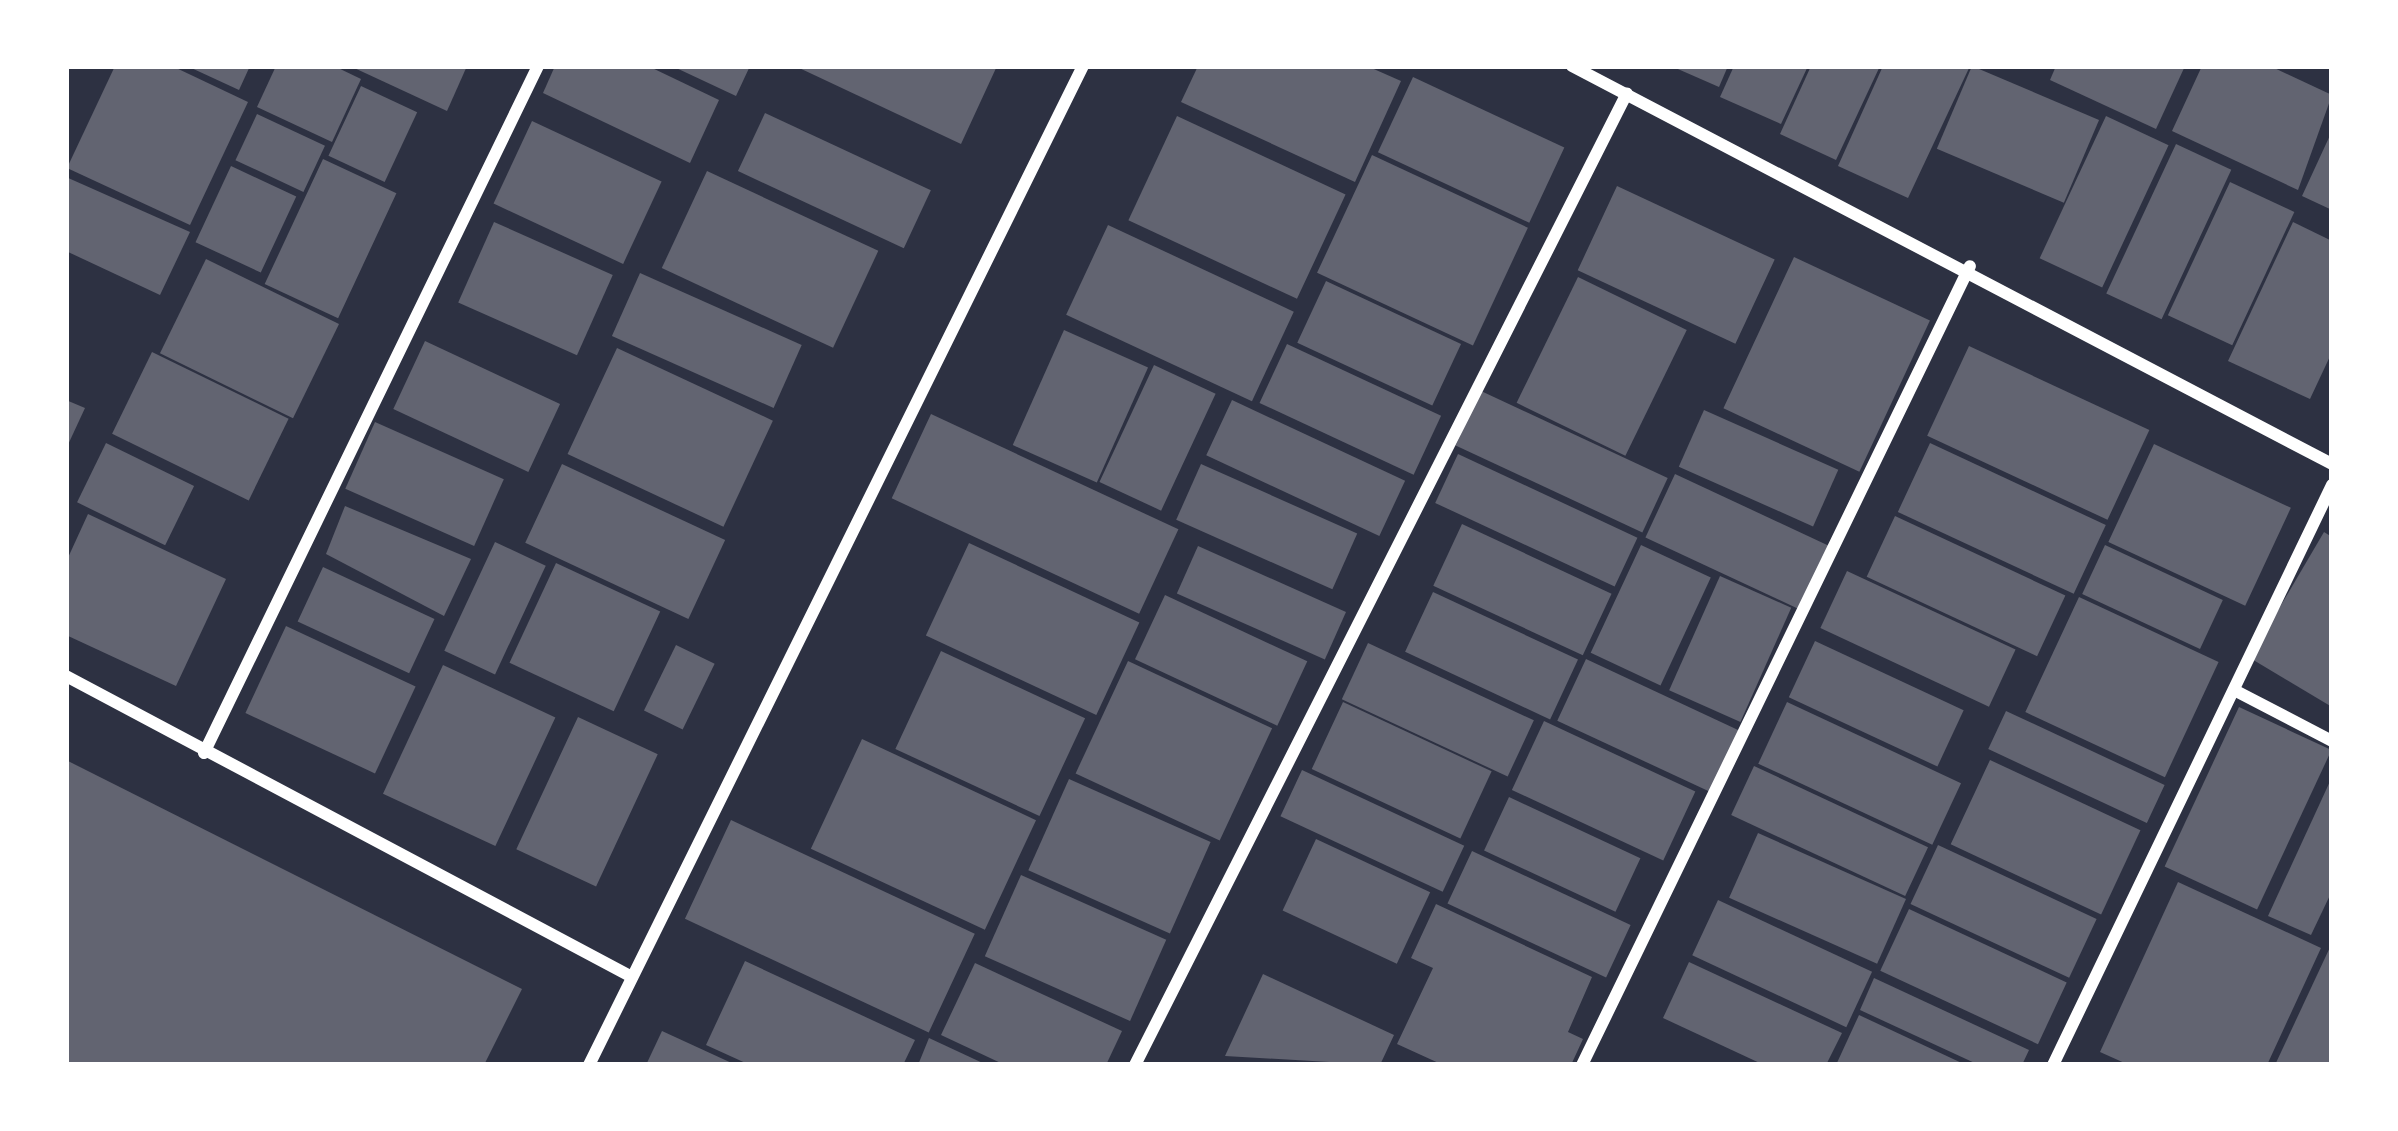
<!DOCTYPE html>
<html>
<head>
<meta charset="utf-8">
<style>
  body { margin:0 }
  #map { position:relative; width:2398px; height:1131px; overflow:hidden; background:#2d3142; font-family:Karla,sans-serif }
  div>[style] { position:absolute }
  [style*='--x'] { left:calc(var(--x)*1px); top:calc(var(--y)*1px); width:calc(var(--w)*1px); rotate:calc(var(--a)*1deg) }
  .building>* { inset:0; background:#626471; transform-origin:0 0 }
  .minor>* { height:12px; margin:-6px; padding:0 6px; transform-origin:6px; border-radius:6px; background:#fff }
  span { translate:-50% -50%; white-space:nowrap; text-align:center; line-height:1.15; -webkit-text-stroke:9px #fff; paint-order:stroke }
  .frame { position:absolute; inset:0; border:69px solid #fff; pointer-events:none }
</style>
</head>
<body>
<div id="map">
  <div class="building">
    <div style="clip-path:polygon(115px 66px,172px 66px,248px 102px,190px 225px,67px 168px)"></div>
    <div style="clip-path:polygon(187px 66px,250px 66px,239px 90px)"></div>
    <div style="clip-path:polygon(276px 66px,334px 66px,361px 79px,332px 142px,257px 107px)"></div>
    <div style="clip-path:polygon(350px 66px,467px 66px,447px 111px)"></div>
    <div style="clip-path:polygon(555px 66px,648px 66px,719px 100px,690px 163px,543px 93px)"></div>
    <div style="clip-path:polygon(672px 66px,750px 66px,736px 96px)"></div>
    <div style="clip-path:polygon(795px 66px,997px 66px,961px 144px)"></div>
    <div style="clip-path:polygon(1198px 66px,1367px 66px,1401px 81px,1355px 182px,1181px 102px)"></div>
    <div style="clip-path:polygon(1671px 66px,1728px 66px,1719px 87px)"></div>
    <div style="clip-path:polygon(1734px 66px,1808px 66px,1781px 124px,1720px 97px)"></div>
    <div style="clip-path:polygon(1811px 66px,1880px 66px,1836px 160px,1780px 134px)"></div>
    <div style="clip-path:polygon(1883px 66px,1970px 66px,1908px 198px,1838px 166px)"></div>
    <div style="left:1972px;top:66px;width:138px;height:90px;rotate:23deg"></div>
    <div style="clip-path:polygon(2056px 66px,2185px 66px,2156px 129px,2050px 80px)"></div>
    <div style="clip-path:polygon(2202px 66px,2270px 66px,2332px 95px,2298px 190px,2172px 131px)"></div>
    <div style="left:1413px;top:77px;width:167px;height:83px;rotate:25deg"></div>
    <div style="left:361px;top:86px;width:62px;height:77px;rotate:25deg"></div>
    <div style="left:765px;top:113px;width:183px;height:64px;rotate:25deg"></div>
    <div style="left:257px;top:114px;width:75px;height:51px;rotate:25deg"></div>
    <div style="left:1177px;top:116px;width:186px;height:115px;rotate:25deg"></div>
    <div style="left:2106px;top:116px;width:69px;height:157px;rotate:25deg"></div>
    <div style="left:532px;top:121px;width:143px;height:91px;rotate:25deg"></div>
    <div style="clip-path:polygon(2332px 131px,2332px 210px,2302px 196px)"></div>
    <div style="left:2176px;top:144px;width:61px;height:165px;rotate:25deg"></div>
    <div style="left:1372px;top:155px;width:172px;height:130px;rotate:25deg"></div>
    <div style="left:323px;top:159px;width:81px;height:138px;rotate:25deg"></div>
    <div style="left:231px;top:166px;width:72px;height:84px;rotate:25deg"></div>
    <div style="left:707px;top:171px;width:189px;height:107px;rotate:25deg"></div>
    <div style="clip-path:polygon(66px 177px,190px 232px,160px 295px,66px 251px)"></div>
    <div style="left:2230px;top:182px;width:71px;height:147px;rotate:25deg"></div>
    <div style="left:1617px;top:186px;width:174px;height:93px;rotate:25deg"></div>
    <div style="left:494px;top:222px;width:130px;height:88px;rotate:24deg"></div>
    <div style="clip-path:polygon(2293px 222px,2332px 241px,2332px 352px,2310px 399px,2228px 361px)"></div>
    <div style="left:1108px;top:225px;width:205px;height:99px;rotate:25deg"></div>
    <div style="left:1794px;top:257px;width:150px;height:167px;rotate:25deg"></div>
    <div style="left:206px;top:259px;width:148px;height:105px;rotate:26deg"></div>
    <div style="left:640px;top:273px;width:177px;height:69px;rotate:24deg"></div>
    <div style="left:1578px;top:277px;width:121px;height:140px;rotate:26deg"></div>
    <div style="left:1326px;top:281px;width:149px;height:68px;rotate:25deg"></div>
    <div style="left:1064px;top:330px;width:92px;height:126px;rotate:24deg"></div>
    <div style="left:425px;top:341px;width:149px;height:75px;rotate:25deg"></div>
    <div style="left:1287px;top:344px;width:170px;height:65px;rotate:25deg"></div>
    <div style="left:1969px;top:346px;width:199px;height:99px;rotate:25deg"></div>
    <div style="left:617px;top:348px;width:172px;height:117px;rotate:25deg"></div>
    <div style="left:152px;top:352px;width:152px;height:91px;rotate:26deg"></div>
    <div style="left:1154px;top:365px;width:68px;height:129px;rotate:25deg"></div>
    <div style="left:1481px;top:391px;width:206px;height:60px;rotate:25deg"></div>
    <div style="clip-path:polygon(66px 400px,85px 408px,66px 449px)"></div>
    <div style="left:1232px;top:400px;width:191px;height:61px;rotate:25deg"></div>
    <div style="left:1704px;top:410px;width:147px;height:62px;rotate:24deg"></div>
    <div style="left:931px;top:414px;width:273px;height:93px;rotate:25deg"></div>
    <div style="left:375px;top:422px;width:141px;height:73px;rotate:24deg"></div>
    <div style="left:106px;top:443px;width:98px;height:66px;rotate:26deg"></div>
    <div style="left:1930px;top:443px;width:194px;height:76px;rotate:25deg"></div>
    <div style="left:2154px;top:444px;width:151px;height:108px;rotate:25deg"></div>
    <div style="left:1458px;top:454px;width:198px;height:54px;rotate:25deg"></div>
    <div style="left:562px;top:464px;width:180px;height:87px;rotate:25deg"></div>
    <div style="left:1201px;top:464px;width:171px;height:61px;rotate:24deg"></div>
    <div style="left:1675px;top:474px;width:172px;height:70px;rotate:25deg"></div>
    <div style="clip-path:polygon(345px 506px,471px 559px,444px 616px,326px 554px)"></div>
    <div style="clip-path:polygon(88px 514px,226px 579px,176px 686px,66px 635px,66px 562px)"></div>
    <div style="left:1895px;top:516px;width:188px;height:67px;rotate:25deg"></div>
    <div style="left:1462px;top:524px;width:165px;height:68px;rotate:25deg"></div>
    <div style="clip-path:polygon(2324px 532px,2332px 537px,2332px 707px,2250px 658px)"></div>
    <div style="left:495px;top:542px;width:56px;height:120px;rotate:25deg"></div>
    <div style="left:969px;top:543px;width:188px;height:102px;rotate:25deg"></div>
    <div style="left:1641px;top:545px;width:77px;height:119px;rotate:25deg"></div>
    <div style="left:2105px;top:545px;width:130px;height:54px;rotate:25deg"></div>
    <div style="left:1198px;top:546px;width:162px;height:52px;rotate:24deg"></div>
    <div style="left:556px;top:563px;width:115px;height:110px;rotate:25deg"></div>
    <div style="left:323px;top:567px;width:123px;height:60px;rotate:25deg"></div>
    <div style="left:1847px;top:571px;width:186px;height:63px;rotate:25deg"></div>
    <div style="left:1720px;top:576px;width:78px;height:125px;rotate:24deg"></div>
    <div style="left:1433px;top:592px;width:160px;height:66px;rotate:25deg"></div>
    <div style="left:1165px;top:595px;width:157px;height:71px;rotate:25deg"></div>
    <div style="left:2079px;top:597px;width:154px;height:127px;rotate:25deg"></div>
    <div style="left:286px;top:626px;width:143px;height:96px;rotate:25deg"></div>
    <div style="left:1815px;top:641px;width:164px;height:62px;rotate:25deg"></div>
    <div style="left:1368px;top:643px;width:183px;height:62px;rotate:25deg"></div>
    <div style="left:676px;top:645px;width:43px;height:73px;rotate:26deg"></div>
    <div style="left:941px;top:651px;width:159px;height:108px;rotate:25deg"></div>
    <div style="left:1586px;top:659px;width:169px;height:68px;rotate:25deg"></div>
    <div style="left:1128px;top:661px;width:159px;height:124px;rotate:25deg"></div>
    <div style="left:443px;top:665px;width:124px;height:142px;rotate:25deg"></div>
    <div style="left:1343px;top:702px;width:164px;height:74px;rotate:25deg"></div>
    <div style="left:1787px;top:702px;width:192px;height:68px;rotate:25deg"></div>
    <div style="left:2239px;top:707px;width:102px;height:176px;rotate:25deg"></div>
    <div style="left:2006px;top:711px;width:175px;height:42px;rotate:25deg"></div>
    <div style="left:578px;top:717px;width:88px;height:146px;rotate:25deg"></div>
    <div style="left:1544px;top:721px;width:167px;height:76px;rotate:25deg"></div>
    <div style="left:862px;top:739px;width:192px;height:121px;rotate:25deg"></div>
    <div style="clip-path:polygon(66px 760px,522px 989px,484px 1065px,66px 1065px)"></div>
    <div style="left:1990px;top:760px;width:166px;height:93px;rotate:25deg"></div>
    <div style="left:1754px;top:766px;width:192px;height:54px;rotate:25deg"></div>
    <div style="left:1302px;top:770px;width:179px;height:51px;rotate:25deg"></div>
    <div style="clip-path:polygon(2332px 777px,2332px 891px,2311px 935px,2268px 916px)"></div>
    <div style="left:1069px;top:779px;width:155px;height:100px;rotate:24deg"></div>
    <div style="left:1509px;top:797px;width:145px;height:59px;rotate:25deg"></div>
    <div style="left:731px;top:820px;width:269px;height:109px;rotate:25deg"></div>
    <div style="left:1758px;top:833px;width:162px;height:71px;rotate:24deg"></div>
    <div style="left:1316px;top:839px;width:126px;height:79px;rotate:25deg"></div>
    <div style="left:1938px;top:845px;width:175px;height:65px;rotate:25deg"></div>
    <div style="left:1472px;top:851px;width:175px;height:58px;rotate:25deg"></div>
    <div style="left:1021px;top:875px;width:159px;height:89px;rotate:24deg"></div>
    <div style="clip-path:polygon(2178px 882px,2321px 948px,2267px 1065px,2129px 1065px,2100px 1052px)"></div>
    <div style="left:1718px;top:900px;width:170px;height:61px;rotate:25deg"></div>
    <div style="clip-path:polygon(1436px 904px,1592px 977px,1568px 1032px,1583px 1039px,1571px 1065px,1443px 1065px,1397px 1044px,1433px 968px,1411px 958px)"></div>
    <div style="left:1909px;top:909px;width:174px;height:68px;rotate:25deg"></div>
    <div style="clip-path:polygon(2332px 943px,2332px 1065px,2275px 1065px)"></div>
    <div style="clip-path:polygon(745px 961px,915px 1040px,903px 1065px,750px 1065px,706px 1045px)"></div>
    <div style="clip-path:polygon(1689px 962px,1842px 1033px,1826px 1065px,1764px 1065px,1663px 1018px)"></div>
    <div style="clip-path:polygon(975px 963px,1122px 1031px,1106px 1065px,1005px 1065px,941px 1035px)"></div>
    <div style="clip-path:polygon(1263px 974px,1394px 1035px,1380px 1065px,1225px 1056px)"></div>
    <div style="clip-path:polygon(1874px 978px,2029px 1050px,2022px 1065px,1979px 1065px,1860px 1010px)"></div>
    <div style="clip-path:polygon(1859px 1015px,1966px 1065px,1836px 1065px)"></div>
    <div style="clip-path:polygon(662px 1031px,736px 1065px,646px 1065px)"></div>
    <div style="clip-path:polygon(929px 1038px,987px 1065px,918px 1065px)"></div>
  </div>
  <div class="minor">
    <div style="--x:1572;--y:66;--w:858;--a:27.64"></div>
    <div style="--x:66;--y:676;--w:641;--a:28"></div>
    <div style="--x:2234;--y:690;--w:110;--a:27.5"></div>
    <div style="--x:204;--y:753;--w:764;--a:-64.07"></div>
    <div style="--x:589;--y:1065;--w:1114;--a:-63.69"></div>
    <div style="--x:1135;--y:1065;--w:1089;--a:-63.15"></div>
    <div style="--x:1582;--y:1065;--w:888;--a:-64.1"></div>
    <div style="--x:2053;--y:1065;--w:644;--a:-64.31"></div>
  </div>
  <div class="frame"></div>
</div>
</body>
</html>
